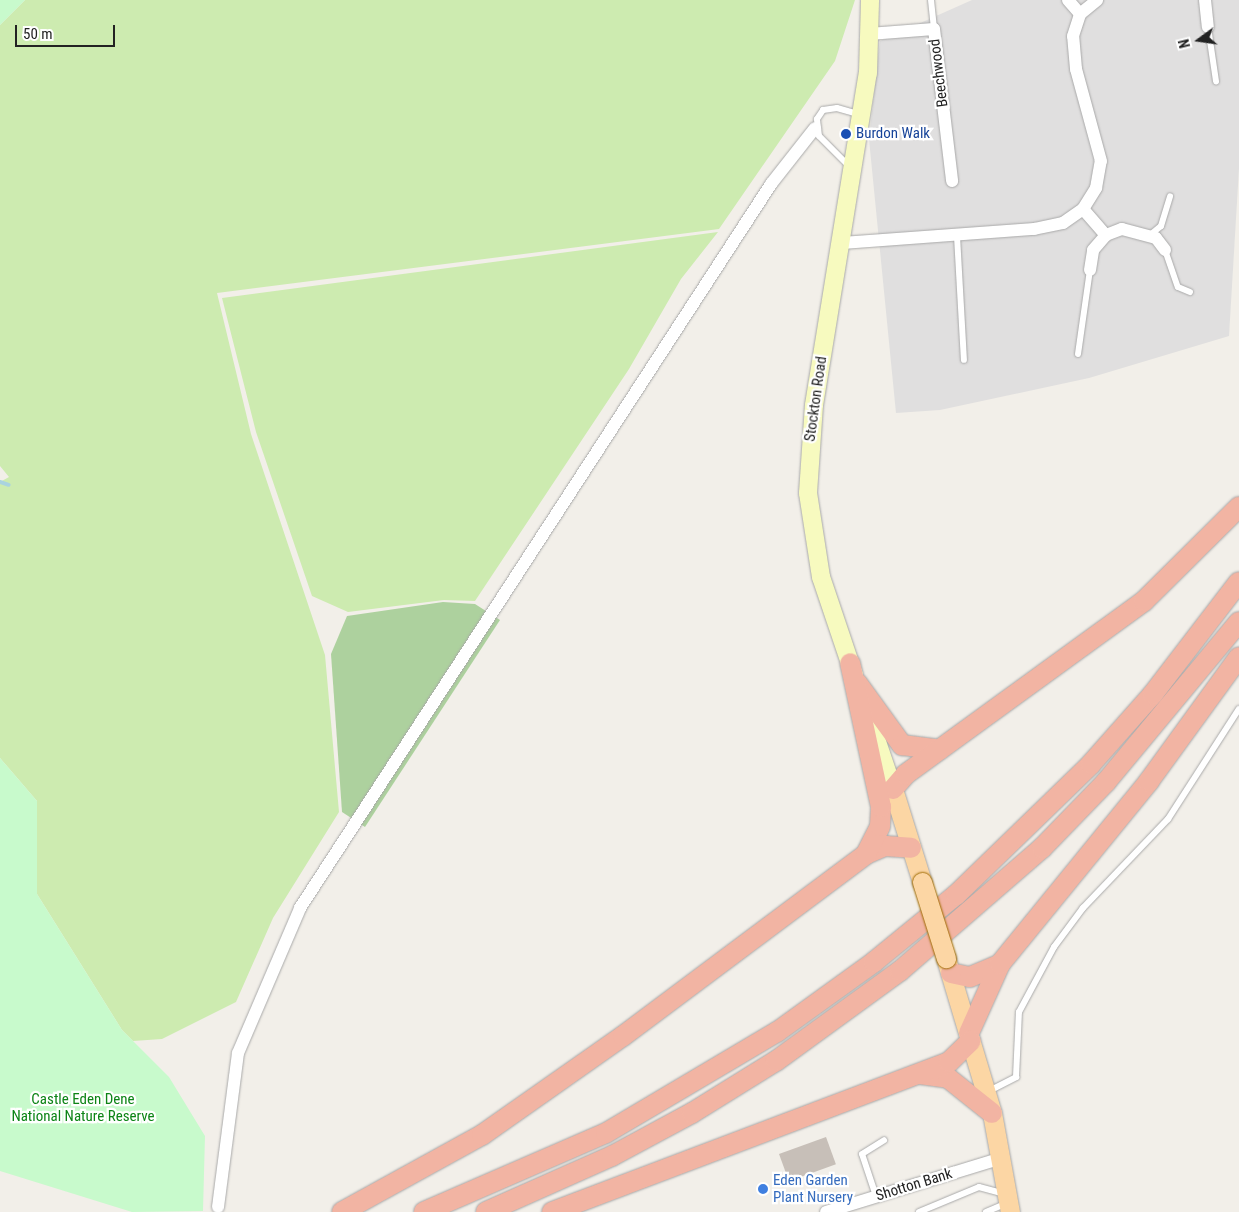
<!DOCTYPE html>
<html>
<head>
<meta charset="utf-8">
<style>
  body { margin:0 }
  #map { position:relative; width:1239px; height:1212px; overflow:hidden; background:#f2efe9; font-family:"Roboto Condensed",sans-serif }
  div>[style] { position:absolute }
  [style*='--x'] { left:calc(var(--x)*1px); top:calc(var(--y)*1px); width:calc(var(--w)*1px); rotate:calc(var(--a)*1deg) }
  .residential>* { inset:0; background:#e0dfdf }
  .grass>* { inset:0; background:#cdebb0 }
  .forest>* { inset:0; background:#add19e }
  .park>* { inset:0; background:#c8facc }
  .stream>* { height:4px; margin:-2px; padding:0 2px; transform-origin:2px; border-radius:2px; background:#aad3df }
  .building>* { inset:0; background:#c7bfb8; transform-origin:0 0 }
  .roads { filter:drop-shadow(0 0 1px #a9a9a9) drop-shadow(0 0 1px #a9a9a9) }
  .service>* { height:6px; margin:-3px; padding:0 3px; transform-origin:3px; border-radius:3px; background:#fff }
  .minor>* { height:12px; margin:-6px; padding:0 6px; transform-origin:6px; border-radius:6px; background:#fff }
  .secondary>* { height:18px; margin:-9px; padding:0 9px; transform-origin:9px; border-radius:9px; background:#f7fabf }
  .primary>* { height:19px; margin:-9.5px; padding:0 9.5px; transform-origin:9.5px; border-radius:9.5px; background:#fcd6a4 }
  .trunk>* { height:20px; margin:-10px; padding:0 10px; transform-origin:10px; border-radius:10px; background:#f2b4a3 }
  .bridges { filter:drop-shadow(0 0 1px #a06b00) drop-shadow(0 0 1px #a06b00) }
  .primary-bridge>* { height:19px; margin:-9.5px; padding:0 9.5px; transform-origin:9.5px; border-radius:9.5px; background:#fcd6a4 }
  .dots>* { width:14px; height:14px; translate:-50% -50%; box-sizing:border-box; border:2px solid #fff; border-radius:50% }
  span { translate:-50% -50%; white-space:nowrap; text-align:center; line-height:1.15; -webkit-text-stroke:4.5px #fff; paint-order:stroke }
  .street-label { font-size:15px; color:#222 }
  .transit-label { font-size:15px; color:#164399 }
  .left { translate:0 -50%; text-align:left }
  .park-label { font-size:15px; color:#0c8416 }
  .shop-label { font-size:15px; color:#366cbe }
  .north { position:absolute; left:1174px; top:15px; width:50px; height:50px; -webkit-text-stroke:4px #fff; paint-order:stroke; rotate:256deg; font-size:14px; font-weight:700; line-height:20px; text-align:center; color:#222 }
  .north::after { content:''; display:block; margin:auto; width:18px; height:22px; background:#222; clip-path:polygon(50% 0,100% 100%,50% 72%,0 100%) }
  .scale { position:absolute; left:15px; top:25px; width:100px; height:22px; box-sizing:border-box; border:2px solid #222; border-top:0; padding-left:6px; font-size:15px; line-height:18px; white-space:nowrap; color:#222; -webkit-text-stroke:4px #fff; paint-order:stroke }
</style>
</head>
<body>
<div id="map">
  <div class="residential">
    <div style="clip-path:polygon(972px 0,1239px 0,1239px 168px,1229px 336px,1089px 378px,940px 410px,896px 413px,869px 139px,880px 41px)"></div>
  </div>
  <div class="grass">
    <div style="clip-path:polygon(25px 0,855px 0,835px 61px,719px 229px,217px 293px,251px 434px,325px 655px,339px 812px,273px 918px,236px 1002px,162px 1039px,133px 1041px,122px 1030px,37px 894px,37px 801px,0 758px,0 482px,9px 477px,0 466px,0 25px)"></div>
    <div style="clip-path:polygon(718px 232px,681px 279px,629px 369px,475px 601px,444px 600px,348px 612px,312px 596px,256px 432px,222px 298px)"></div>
  </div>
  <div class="forest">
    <div style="clip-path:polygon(443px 602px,475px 604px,500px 620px,365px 827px,342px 812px,331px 654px,347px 616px)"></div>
  </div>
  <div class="park">
    <div style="clip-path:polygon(0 0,25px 0,0 25px)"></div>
    <div style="clip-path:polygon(0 758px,37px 801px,37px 894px,122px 1030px,169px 1077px,205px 1136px,203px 1211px,132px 1212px,0 1171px)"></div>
  </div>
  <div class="stream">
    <div style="--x:0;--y:482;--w:9;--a:18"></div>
  </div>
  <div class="building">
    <div style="left:826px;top:1137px;width:29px;height:50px;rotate:70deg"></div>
  </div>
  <div class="roads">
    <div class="service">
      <div style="--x:931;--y:0;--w:29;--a:84"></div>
      <div style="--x:1208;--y:27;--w:55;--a:81.6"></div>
      <div style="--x:851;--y:168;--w:45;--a:-135"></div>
      <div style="--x:819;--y:136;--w:17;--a:-97"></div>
      <div style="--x:817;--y:119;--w:11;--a:-56"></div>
      <div style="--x:823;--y:110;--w:14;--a:-8"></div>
      <div style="--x:837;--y:108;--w:25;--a:16"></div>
      <div style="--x:1150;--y:235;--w:14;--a:-39"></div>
      <div style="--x:1161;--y:226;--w:31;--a:-73"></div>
      <div style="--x:957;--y:236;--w:124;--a:86.8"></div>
      <div style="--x:1165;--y:250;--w:39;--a:71"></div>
      <div style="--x:1178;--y:287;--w:13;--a:23"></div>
      <div style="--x:1078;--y:354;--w:85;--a:-81.9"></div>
      <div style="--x:987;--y:1092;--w:33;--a:-27"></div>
      <div style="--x:1016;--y:1077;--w:65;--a:-87.4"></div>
      <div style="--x:1019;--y:1012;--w:74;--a:-61.7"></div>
      <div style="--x:1054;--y:947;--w:49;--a:-53.4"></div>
      <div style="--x:1083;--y:908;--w:123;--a:-46.3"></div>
      <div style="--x:1168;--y:819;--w:131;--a:-57.2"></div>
      <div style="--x:876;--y:1196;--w:44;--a:-108.4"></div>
      <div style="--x:862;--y:1154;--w:26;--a:-32"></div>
      <div style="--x:919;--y:1212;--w:65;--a:-22.6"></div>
      <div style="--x:979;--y:1187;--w:27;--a:15"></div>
      <div style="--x:986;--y:1212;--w:23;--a:-23"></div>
    </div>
    <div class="minor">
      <div style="--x:1068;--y:0;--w:18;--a:49"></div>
      <div style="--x:1205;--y:0;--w:27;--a:84"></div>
      <div style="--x:869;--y:34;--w:65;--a:-4.4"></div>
      <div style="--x:934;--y:29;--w:153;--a:83.2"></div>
      <div style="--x:1083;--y:209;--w:35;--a:49"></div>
      <div style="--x:842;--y:243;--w:193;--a:-4.2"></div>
      <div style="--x:1034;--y:229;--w:30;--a:-12"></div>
      <div style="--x:1063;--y:223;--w:24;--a:-35"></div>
      <div style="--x:1083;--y:209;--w:25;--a:-58"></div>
      <div style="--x:1096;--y:188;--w:27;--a:-80"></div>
      <div style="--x:1101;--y:161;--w:95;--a:-105.2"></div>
      <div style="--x:1076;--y:69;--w:33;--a:-95"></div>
      <div style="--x:1073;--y:36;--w:23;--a:-72"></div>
      <div style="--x:1080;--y:14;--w:22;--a:-39"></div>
      <div style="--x:1090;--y:270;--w:20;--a:-81"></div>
      <div style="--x:1093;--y:250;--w:20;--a:-49"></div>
      <div style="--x:1106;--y:235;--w:17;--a:-21"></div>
      <div style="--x:1122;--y:229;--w:35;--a:15"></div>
      <div style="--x:1156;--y:238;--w:15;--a:53"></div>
      <div style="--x:218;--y:1207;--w:155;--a:-82.6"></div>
      <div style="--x:238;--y:1053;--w:158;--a:-66.8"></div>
      <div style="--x:300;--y:908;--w:864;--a:-56.95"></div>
      <div style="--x:771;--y:184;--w:71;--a:-51.8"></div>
      <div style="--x:826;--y:1212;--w:184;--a:-17.1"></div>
    </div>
    <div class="secondary">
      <div style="--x:854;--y:675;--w:103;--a:-108.6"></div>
      <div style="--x:821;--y:577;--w:85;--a:-98.8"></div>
      <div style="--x:808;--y:493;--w:88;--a:-86.1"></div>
      <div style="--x:814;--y:405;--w:336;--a:-80.8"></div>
      <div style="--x:868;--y:73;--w:73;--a:-88.4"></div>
      <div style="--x:871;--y:724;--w:69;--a:71.3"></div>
    </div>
    <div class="primary">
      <div style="--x:893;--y:789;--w:97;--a:72.7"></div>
      <div style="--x:946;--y:959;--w:161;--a:73.4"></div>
      <div style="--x:992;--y:1113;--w:101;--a:79.7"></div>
    </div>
    <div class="trunk">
      <div style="--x:857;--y:683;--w:77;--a:54"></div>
      <div style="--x:902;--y:745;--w:38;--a:7"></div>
      <div style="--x:893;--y:789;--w:20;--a:-49"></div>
      <div style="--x:906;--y:774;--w:294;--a:-36"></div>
      <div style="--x:1144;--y:601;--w:134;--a:-44.7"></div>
      <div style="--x:866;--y:854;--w:21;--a:-23"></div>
      <div style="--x:885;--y:846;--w:26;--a:4"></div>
      <div style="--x:951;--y:973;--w:19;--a:12"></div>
      <div style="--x:970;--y:977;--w:33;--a:-23"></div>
      <div style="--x:969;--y:1033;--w:76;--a:-65.8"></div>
      <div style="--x:1000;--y:964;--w:236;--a:-50.8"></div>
      <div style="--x:1149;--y:781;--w:153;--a:-54"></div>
      <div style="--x:920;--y:1074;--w:28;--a:8"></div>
      <div style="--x:948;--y:1078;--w:56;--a:38.5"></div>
      <div style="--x:342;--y:1212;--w:160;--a:-28.8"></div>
      <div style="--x:482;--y:1135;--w:172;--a:-35.1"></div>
      <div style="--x:623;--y:1036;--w:304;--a:-36.8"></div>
      <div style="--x:866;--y:854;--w:31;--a:-63"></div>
      <div style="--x:880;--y:826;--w:19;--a:-87"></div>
      <div style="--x:881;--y:807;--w:147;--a:-102.1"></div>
      <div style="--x:424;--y:1212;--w:198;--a:-23.5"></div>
      <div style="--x:606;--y:1133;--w:199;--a:-30.6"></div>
      <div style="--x:777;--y:1032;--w:120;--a:-35.8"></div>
      <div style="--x:874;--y:962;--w:106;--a:-39.3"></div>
      <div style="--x:956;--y:895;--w:188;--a:-44.1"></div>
      <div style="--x:1091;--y:764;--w:94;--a:-48.5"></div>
      <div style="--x:1153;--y:694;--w:141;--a:-52.5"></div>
      <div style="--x:486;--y:1212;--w:138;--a:-24"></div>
      <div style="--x:612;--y:1156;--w:91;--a:-28.3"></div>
      <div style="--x:692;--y:1113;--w:99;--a:-31.8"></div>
      <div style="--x:776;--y:1061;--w:153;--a:-36"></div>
      <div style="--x:900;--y:971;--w:188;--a:-40.9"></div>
      <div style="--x:1042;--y:848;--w:92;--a:-45.9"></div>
      <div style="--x:1106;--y:782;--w:208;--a:-50.3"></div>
      <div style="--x:552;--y:1212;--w:424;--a:-20.7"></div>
      <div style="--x:949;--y:1062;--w:30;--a:-44"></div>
    </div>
  </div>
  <div class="bridges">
    <div class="primary-bridge">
      <div style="--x:922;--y:882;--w:80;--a:72.5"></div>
    </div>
  </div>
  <div class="dots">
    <div style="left:846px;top:134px;background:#1a4fb4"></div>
    <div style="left:763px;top:1189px;background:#3f7fe0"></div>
  </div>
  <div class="street-label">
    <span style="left:939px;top:73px;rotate:-97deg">Beechwood</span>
    <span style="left:816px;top:399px;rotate:-82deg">Stockton Road</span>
    <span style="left:914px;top:1185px;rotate:-17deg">Shotton Bank</span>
  </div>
  <div class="transit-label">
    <span class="left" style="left:856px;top:134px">Burdon Walk</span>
  </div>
  <div class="park-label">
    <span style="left:83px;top:1108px">Castle Eden Dene<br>National Nature Reserve</span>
  </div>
  <div class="shop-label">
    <span class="left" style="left:773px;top:1189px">Eden Garden<br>Plant Nursery</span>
  </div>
  <div class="north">N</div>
  <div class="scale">50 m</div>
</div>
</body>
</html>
